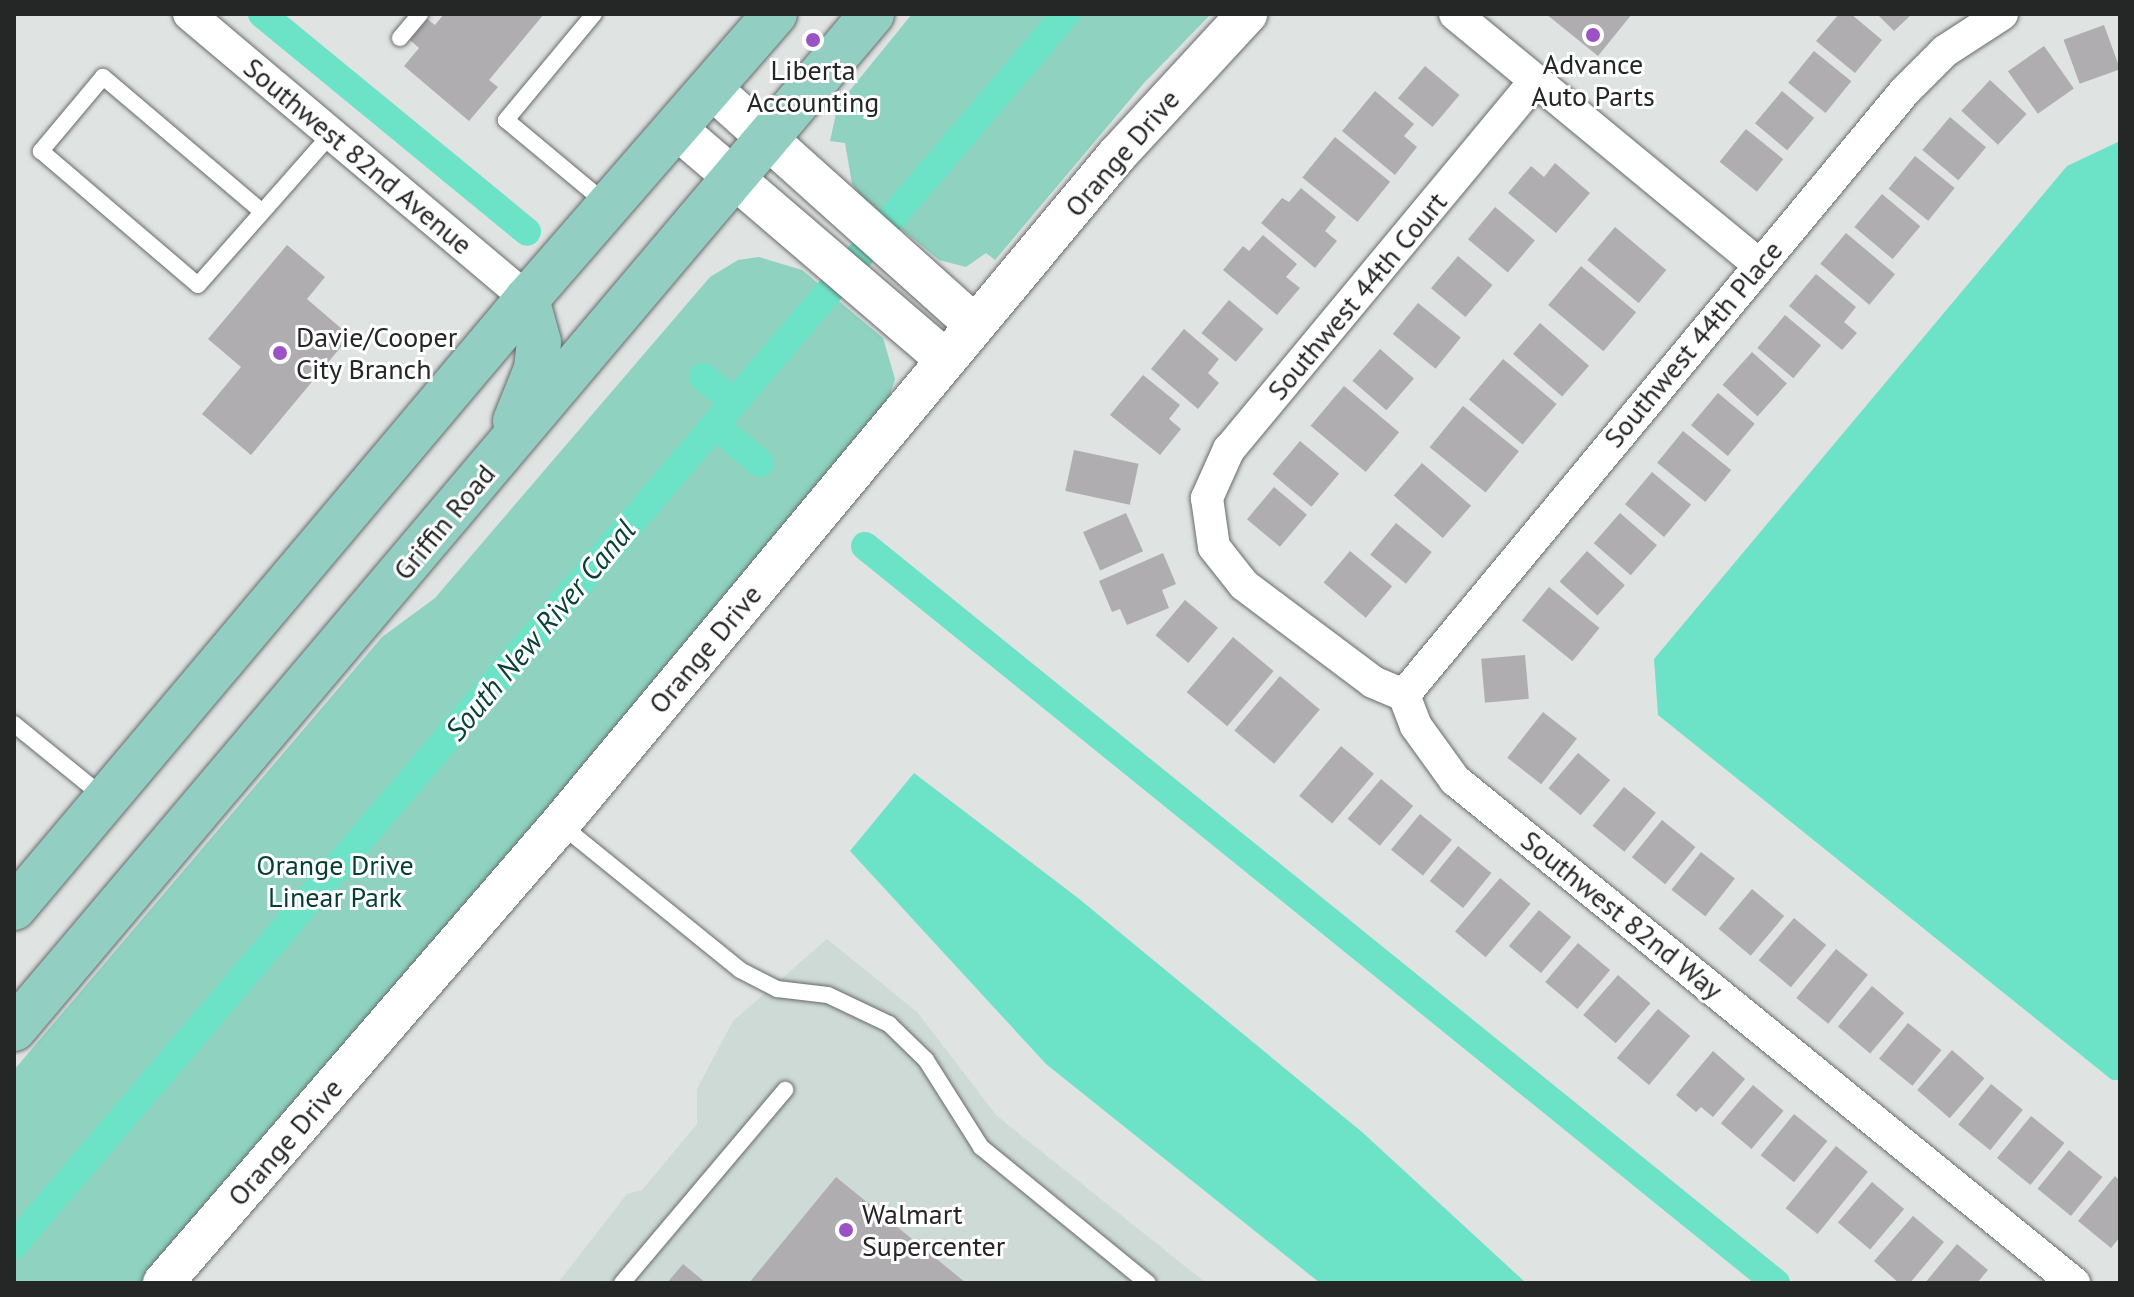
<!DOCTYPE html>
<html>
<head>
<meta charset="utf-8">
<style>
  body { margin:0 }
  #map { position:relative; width:2134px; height:1297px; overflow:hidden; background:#dfe3e2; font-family:"PT Sans",sans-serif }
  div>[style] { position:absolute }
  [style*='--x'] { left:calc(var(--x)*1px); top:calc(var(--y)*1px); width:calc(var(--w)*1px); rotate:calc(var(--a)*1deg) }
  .built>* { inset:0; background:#cedad6 }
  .green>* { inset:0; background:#8ed2bf }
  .water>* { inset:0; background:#6ce3c7 }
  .canal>* { height:28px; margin:-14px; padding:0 14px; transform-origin:14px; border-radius:14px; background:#6ce3c7 }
  .building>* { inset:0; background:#afadb0; transform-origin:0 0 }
  .roads { filter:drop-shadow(0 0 2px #686b6a) drop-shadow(0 0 2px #686b6a) }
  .service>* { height:16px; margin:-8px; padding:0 8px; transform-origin:8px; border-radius:8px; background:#fff }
  .minor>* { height:32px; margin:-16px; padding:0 16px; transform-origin:16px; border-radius:16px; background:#fff }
  .tertiary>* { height:40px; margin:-20px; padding:0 20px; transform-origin:20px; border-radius:20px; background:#fff }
  .primary>* { height:44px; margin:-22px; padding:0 22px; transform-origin:22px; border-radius:22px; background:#92cec1 }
  .dots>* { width:22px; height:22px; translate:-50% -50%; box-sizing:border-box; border:4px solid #fff; border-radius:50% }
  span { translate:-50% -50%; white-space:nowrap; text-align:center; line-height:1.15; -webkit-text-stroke:6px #fff; paint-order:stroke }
  .poi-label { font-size:28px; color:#252726 }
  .left { translate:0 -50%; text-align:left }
  .street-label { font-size:28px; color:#252726 }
  .park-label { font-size:28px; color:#053e33 }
  .water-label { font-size:30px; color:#094136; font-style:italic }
  .frame { position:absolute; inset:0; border:16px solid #252726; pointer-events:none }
</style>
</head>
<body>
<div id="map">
  <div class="built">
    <div style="clip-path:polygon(827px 939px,917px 1012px,997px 1116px,1206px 1283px,558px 1283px,627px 1194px,642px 1190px,697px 1124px,697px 1089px,733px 1021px)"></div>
  </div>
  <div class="green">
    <div style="clip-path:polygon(912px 14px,1211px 14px,1144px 83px,995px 260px,986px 253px,966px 267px,939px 260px,862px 197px,852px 184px,845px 143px,830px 141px,838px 105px)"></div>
    <div style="clip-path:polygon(759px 257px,802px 270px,883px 338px,895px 379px,884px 414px,147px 1283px,14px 1283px,14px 1070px,382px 637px,435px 598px,710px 277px,738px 260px)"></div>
  </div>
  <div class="water">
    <div style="clip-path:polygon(2120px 141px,2120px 1080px,2112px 1080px,1658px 715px,1654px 659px,2067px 166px)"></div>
    <div style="clip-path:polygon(914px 773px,1078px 898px,1362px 1132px,1526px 1283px,1320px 1283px,1046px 1064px,850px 851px)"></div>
  </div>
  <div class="canal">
    <div style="--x:262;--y:14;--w:343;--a:39.4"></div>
    <div style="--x:703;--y:377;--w:40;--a:39"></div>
    <div style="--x:715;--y:425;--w:59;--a:40.2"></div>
    <div style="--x:865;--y:546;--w:1172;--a:38.97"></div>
    <div style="--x:14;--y:1245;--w:1619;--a:-49.48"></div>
  </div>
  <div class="building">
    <div style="clip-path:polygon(444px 14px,544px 14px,489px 80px,498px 87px,469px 121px,404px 66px,419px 48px,410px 40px,427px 19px,435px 25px)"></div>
    <div style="clip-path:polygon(1546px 14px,1632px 14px,1598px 56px)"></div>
    <div style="clip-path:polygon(1839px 14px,1851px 14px,1882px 40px,1855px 73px,1816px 41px)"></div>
    <div style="clip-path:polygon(1877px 14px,1912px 14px,1894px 31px)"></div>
    <div style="left:2104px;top:25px;width:47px;height:43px;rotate:70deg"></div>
    <div style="left:2044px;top:46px;width:52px;height:44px;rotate:55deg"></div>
    <div style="left:1814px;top:51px;width:48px;height:41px;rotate:39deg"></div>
    <div style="left:1425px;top:66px;width:45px;height:42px;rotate:40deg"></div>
    <div style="left:1990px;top:80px;width:50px;height:42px;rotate:43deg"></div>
    <div style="clip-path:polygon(1375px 91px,1414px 124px,1404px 136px,1417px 147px,1395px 175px,1342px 131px)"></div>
    <div style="left:1782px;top:91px;width:42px;height:42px;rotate:40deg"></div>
    <div style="left:1950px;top:117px;width:47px;height:43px;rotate:40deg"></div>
    <div style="left:1746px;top:129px;width:48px;height:42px;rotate:39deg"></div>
    <div style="left:1335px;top:137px;width:71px;height:52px;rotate:39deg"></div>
    <div style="left:1915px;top:156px;width:51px;height:42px;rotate:39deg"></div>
    <div style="clip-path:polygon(1555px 163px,1590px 193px,1556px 233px,1508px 193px,1531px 166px,1544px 177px)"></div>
    <div style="clip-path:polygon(1301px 188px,1336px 217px,1325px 231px,1337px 241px,1315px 268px,1261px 223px,1282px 198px,1289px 202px)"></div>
    <div style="left:1882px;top:194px;width:50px;height:43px;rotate:40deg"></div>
    <div style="left:1495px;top:207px;width:52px;height:42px;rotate:40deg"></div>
    <div style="left:1615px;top:227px;width:67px;height:43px;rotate:40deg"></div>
    <div style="left:1846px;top:233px;width:64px;height:40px;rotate:40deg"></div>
    <div style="clip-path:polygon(1263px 235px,1297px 264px,1286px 277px,1300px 288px,1277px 315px,1223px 270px,1243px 246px,1249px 251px)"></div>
    <div style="clip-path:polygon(287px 245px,325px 277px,307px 299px,350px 336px,251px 455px,202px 414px,241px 367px,208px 339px)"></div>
    <div style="left:1458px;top:256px;width:45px;height:42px;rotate:40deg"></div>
    <div style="left:1581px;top:266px;width:72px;height:51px;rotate:40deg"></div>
    <div style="clip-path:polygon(1816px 274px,1856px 307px,1844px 322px,1857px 333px,1842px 350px,1789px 306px)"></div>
    <div style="left:1229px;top:300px;width:45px;height:43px;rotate:40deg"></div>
    <div style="left:1418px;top:303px;width:55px;height:40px;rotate:39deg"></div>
    <div style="left:1785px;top:315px;width:47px;height:43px;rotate:40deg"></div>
    <div style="left:1540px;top:323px;width:65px;height:41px;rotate:41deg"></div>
    <div style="clip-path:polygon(1184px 329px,1219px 359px,1208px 373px,1219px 383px,1198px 409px,1151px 369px)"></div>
    <div style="left:1380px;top:349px;width:45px;height:42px;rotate:41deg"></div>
    <div style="left:1752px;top:352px;width:47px;height:44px;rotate:42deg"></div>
    <div style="left:1503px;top:359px;width:70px;height:53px;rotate:40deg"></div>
    <div style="clip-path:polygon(1143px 375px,1180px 405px,1169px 419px,1181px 429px,1160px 455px,1110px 415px)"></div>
    <div style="left:1344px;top:386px;width:72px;height:52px;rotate:40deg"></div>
    <div style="left:1718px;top:393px;width:48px;height:42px;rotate:40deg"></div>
    <div style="left:1463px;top:406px;width:72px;height:53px;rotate:39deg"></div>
    <div style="left:1683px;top:431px;width:62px;height:41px;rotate:39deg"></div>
    <div style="left:1300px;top:441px;width:51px;height:43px;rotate:40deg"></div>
    <div style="left:1074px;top:450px;width:66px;height:42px;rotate:12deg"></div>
    <div style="left:1422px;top:463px;width:65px;height:43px;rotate:41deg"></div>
    <div style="left:1652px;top:472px;width:51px;height:42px;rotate:40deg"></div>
    <div style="left:1274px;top:487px;width:43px;height:42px;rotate:40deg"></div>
    <div style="left:1126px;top:513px;width:42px;height:47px;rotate:66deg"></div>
    <div style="left:1620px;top:513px;width:49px;height:40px;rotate:41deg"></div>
    <div style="left:1396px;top:523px;width:46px;height:41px;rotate:39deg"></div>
    <div style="left:1350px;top:551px;width:55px;height:41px;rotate:40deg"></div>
    <div style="left:1587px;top:551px;width:51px;height:41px;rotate:42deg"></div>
    <div style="clip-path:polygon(1163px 553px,1176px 584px,1162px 590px,1169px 608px,1127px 625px,1120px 609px,1112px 612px,1099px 581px)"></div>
    <div style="left:1549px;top:587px;width:65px;height:43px;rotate:39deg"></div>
    <div style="left:1185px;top:600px;width:43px;height:46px;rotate:40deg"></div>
    <div style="left:1233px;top:637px;width:53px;height:72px;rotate:40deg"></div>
    <div style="left:1525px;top:655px;width:44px;height:44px;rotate:85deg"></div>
    <div style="left:1280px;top:676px;width:52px;height:71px;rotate:40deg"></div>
    <div style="left:1543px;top:712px;width:43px;height:58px;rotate:38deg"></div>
    <div style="left:1341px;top:746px;width:43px;height:65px;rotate:40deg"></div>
    <div style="left:1578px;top:753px;width:42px;height:46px;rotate:40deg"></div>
    <div style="left:1381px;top:779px;width:42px;height:52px;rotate:40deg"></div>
    <div style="left:1624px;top:787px;width:41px;height:50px;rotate:39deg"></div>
    <div style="left:1420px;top:814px;width:41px;height:46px;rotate:39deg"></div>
    <div style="left:1662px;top:820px;width:43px;height:48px;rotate:39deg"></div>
    <div style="left:1458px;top:846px;width:43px;height:45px;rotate:39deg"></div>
    <div style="left:1701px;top:852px;width:43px;height:48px;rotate:38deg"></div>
    <div style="left:1500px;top:878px;width:40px;height:70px;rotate:40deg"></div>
    <div style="left:1752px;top:889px;width:42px;height:52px;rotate:40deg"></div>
    <div style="left:1539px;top:910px;width:42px;height:47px;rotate:40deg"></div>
    <div style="left:1794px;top:918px;width:42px;height:55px;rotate:40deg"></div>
    <div style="left:1578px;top:943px;width:42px;height:51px;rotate:40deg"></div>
    <div style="left:1836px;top:949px;width:41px;height:63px;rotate:39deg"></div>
    <div style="left:1618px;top:975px;width:43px;height:53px;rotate:41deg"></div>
    <div style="left:1872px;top:986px;width:42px;height:53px;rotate:40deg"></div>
    <div style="left:1658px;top:1009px;width:42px;height:64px;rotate:40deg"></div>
    <div style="left:1908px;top:1023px;width:43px;height:46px;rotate:39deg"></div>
    <div style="left:1952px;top:1050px;width:43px;height:53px;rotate:41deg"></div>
    <div style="clip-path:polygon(1713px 1051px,1745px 1079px,1713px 1117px,1701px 1107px,1696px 1112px,1676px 1095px)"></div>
    <div style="left:1991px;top:1084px;width:41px;height:52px;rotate:39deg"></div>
    <div style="left:1753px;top:1085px;width:40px;height:50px;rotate:40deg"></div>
    <div style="left:1794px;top:1114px;width:43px;height:53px;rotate:39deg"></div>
    <div style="left:2031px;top:1116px;width:43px;height:54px;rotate:39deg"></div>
    <div style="left:1836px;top:1146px;width:41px;height:80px;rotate:39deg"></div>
    <div style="left:2069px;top:1150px;width:43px;height:50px;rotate:39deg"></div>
    <div style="clip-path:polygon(2115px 1176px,2120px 1181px,2120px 1237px,2111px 1248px,2078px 1221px)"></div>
    <div style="clip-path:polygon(836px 1177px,966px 1283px,749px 1283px)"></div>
    <div style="left:1872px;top:1182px;width:42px;height:53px;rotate:40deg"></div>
    <div style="clip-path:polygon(1913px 1216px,1944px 1242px,1910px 1283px,1899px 1283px,1874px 1261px)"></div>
    <div style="clip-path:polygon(1957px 1244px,1988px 1270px,1977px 1283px,1925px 1283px)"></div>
    <div style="clip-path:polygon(683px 1264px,706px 1283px,667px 1283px)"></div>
  </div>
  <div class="roads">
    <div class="service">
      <div style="--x:594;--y:14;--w:138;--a:129.7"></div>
      <div style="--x:506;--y:120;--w:133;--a:39.8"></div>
      <div style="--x:400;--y:38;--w:31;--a:-50"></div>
      <div style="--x:260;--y:210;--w:206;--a:-139.7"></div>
      <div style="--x:103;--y:77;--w:97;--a:130"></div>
      <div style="--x:41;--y:151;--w:206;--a:40.5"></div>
      <div style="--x:198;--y:285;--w:201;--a:-48.6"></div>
      <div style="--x:14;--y:724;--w:117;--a:39.1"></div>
      <div style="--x:560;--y:824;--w:232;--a:39"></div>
      <div style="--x:740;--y:970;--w:42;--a:27.2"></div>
      <div style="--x:777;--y:989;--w:51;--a:6.7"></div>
      <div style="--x:828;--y:995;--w:68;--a:25.4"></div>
      <div style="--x:889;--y:1024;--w:52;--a:44.2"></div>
      <div style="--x:926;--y:1060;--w:103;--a:57.7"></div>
      <div style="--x:981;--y:1147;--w:215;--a:39.2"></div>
      <div style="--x:622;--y:1283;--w:253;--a:-49.8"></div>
    </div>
    <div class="minor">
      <div style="--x:189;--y:14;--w:442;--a:40.1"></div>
      <div style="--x:1455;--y:14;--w:394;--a:39.5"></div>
      <div style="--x:1535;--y:81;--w:479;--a:129.7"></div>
      <div style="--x:1229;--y:449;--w:54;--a:114.2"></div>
      <div style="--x:1207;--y:498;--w:49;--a:81.9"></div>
      <div style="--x:1214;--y:547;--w:48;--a:51.7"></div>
      <div style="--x:1244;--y:585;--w:161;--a:36.9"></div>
      <div style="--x:1373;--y:682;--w:34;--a:23"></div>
      <div style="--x:1404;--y:695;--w:33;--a:69"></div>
      <div style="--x:1416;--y:726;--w:67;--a:54.2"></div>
      <div style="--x:1455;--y:780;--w:798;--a:39.1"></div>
      <div style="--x:1404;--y:695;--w:783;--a:-50.33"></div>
      <div style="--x:1904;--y:92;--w:58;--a:-45"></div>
      <div style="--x:1945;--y:51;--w:68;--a:-33"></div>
    </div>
    <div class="tertiary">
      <div style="--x:712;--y:89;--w:352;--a:41.9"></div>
      <div style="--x:678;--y:130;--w:352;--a:40.6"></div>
      <div style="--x:163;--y:1283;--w:607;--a:-49.14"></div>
      <div style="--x:560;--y:824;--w:871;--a:-50.22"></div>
      <div style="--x:1117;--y:155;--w:192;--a:-47.3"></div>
    </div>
    <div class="primary">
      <div style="--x:515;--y:421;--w:56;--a:-68"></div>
      <div style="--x:536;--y:369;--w:27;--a:-84"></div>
      <div style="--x:539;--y:342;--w:45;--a:-105.6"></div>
      <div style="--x:14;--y:908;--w:796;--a:-49.89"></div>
      <div style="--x:527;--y:299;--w:378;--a:-49"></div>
      <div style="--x:14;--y:1029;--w:1329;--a:-49.79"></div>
    </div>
  </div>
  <div class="dots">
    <div style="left:1593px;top:35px;background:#9b52c4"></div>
    <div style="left:813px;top:40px;background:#9b52c4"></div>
    <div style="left:280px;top:353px;background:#9b52c4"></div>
    <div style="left:846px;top:1230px;background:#9b52c4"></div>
  </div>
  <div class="poi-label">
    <span style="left:1593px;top:80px">Advance<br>Auto Parts</span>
    <span style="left:813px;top:86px">Liberta<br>Accounting</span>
    <span class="left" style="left:296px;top:353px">Davie/Cooper<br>City Branch</span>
    <span class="left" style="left:862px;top:1230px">Walmart<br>Supercenter</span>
  </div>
  <div class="street-label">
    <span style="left:1122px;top:153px;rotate:-49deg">Orange Drive</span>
    <span style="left:358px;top:156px;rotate:40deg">Southwest 82nd Avenue</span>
    <span style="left:1357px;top:296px;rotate:-50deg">Southwest 44th Court</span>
    <span style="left:1693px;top:344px;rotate:-50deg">Southwest 44th Place</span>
    <span style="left:444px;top:522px;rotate:-50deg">Griffin Road</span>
    <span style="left:705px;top:649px;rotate:-50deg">Orange Drive</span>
    <span style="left:1622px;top:915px;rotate:39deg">Southwest 82nd Way</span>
    <span style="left:285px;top:1142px;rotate:-49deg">Orange Drive</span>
  </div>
  <div class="park-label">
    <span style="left:335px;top:881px">Orange Drive<br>Linear Park</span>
  </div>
  <div class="water-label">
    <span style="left:540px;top:630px;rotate:-50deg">South New River Canal</span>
  </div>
  <div class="frame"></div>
</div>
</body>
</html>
